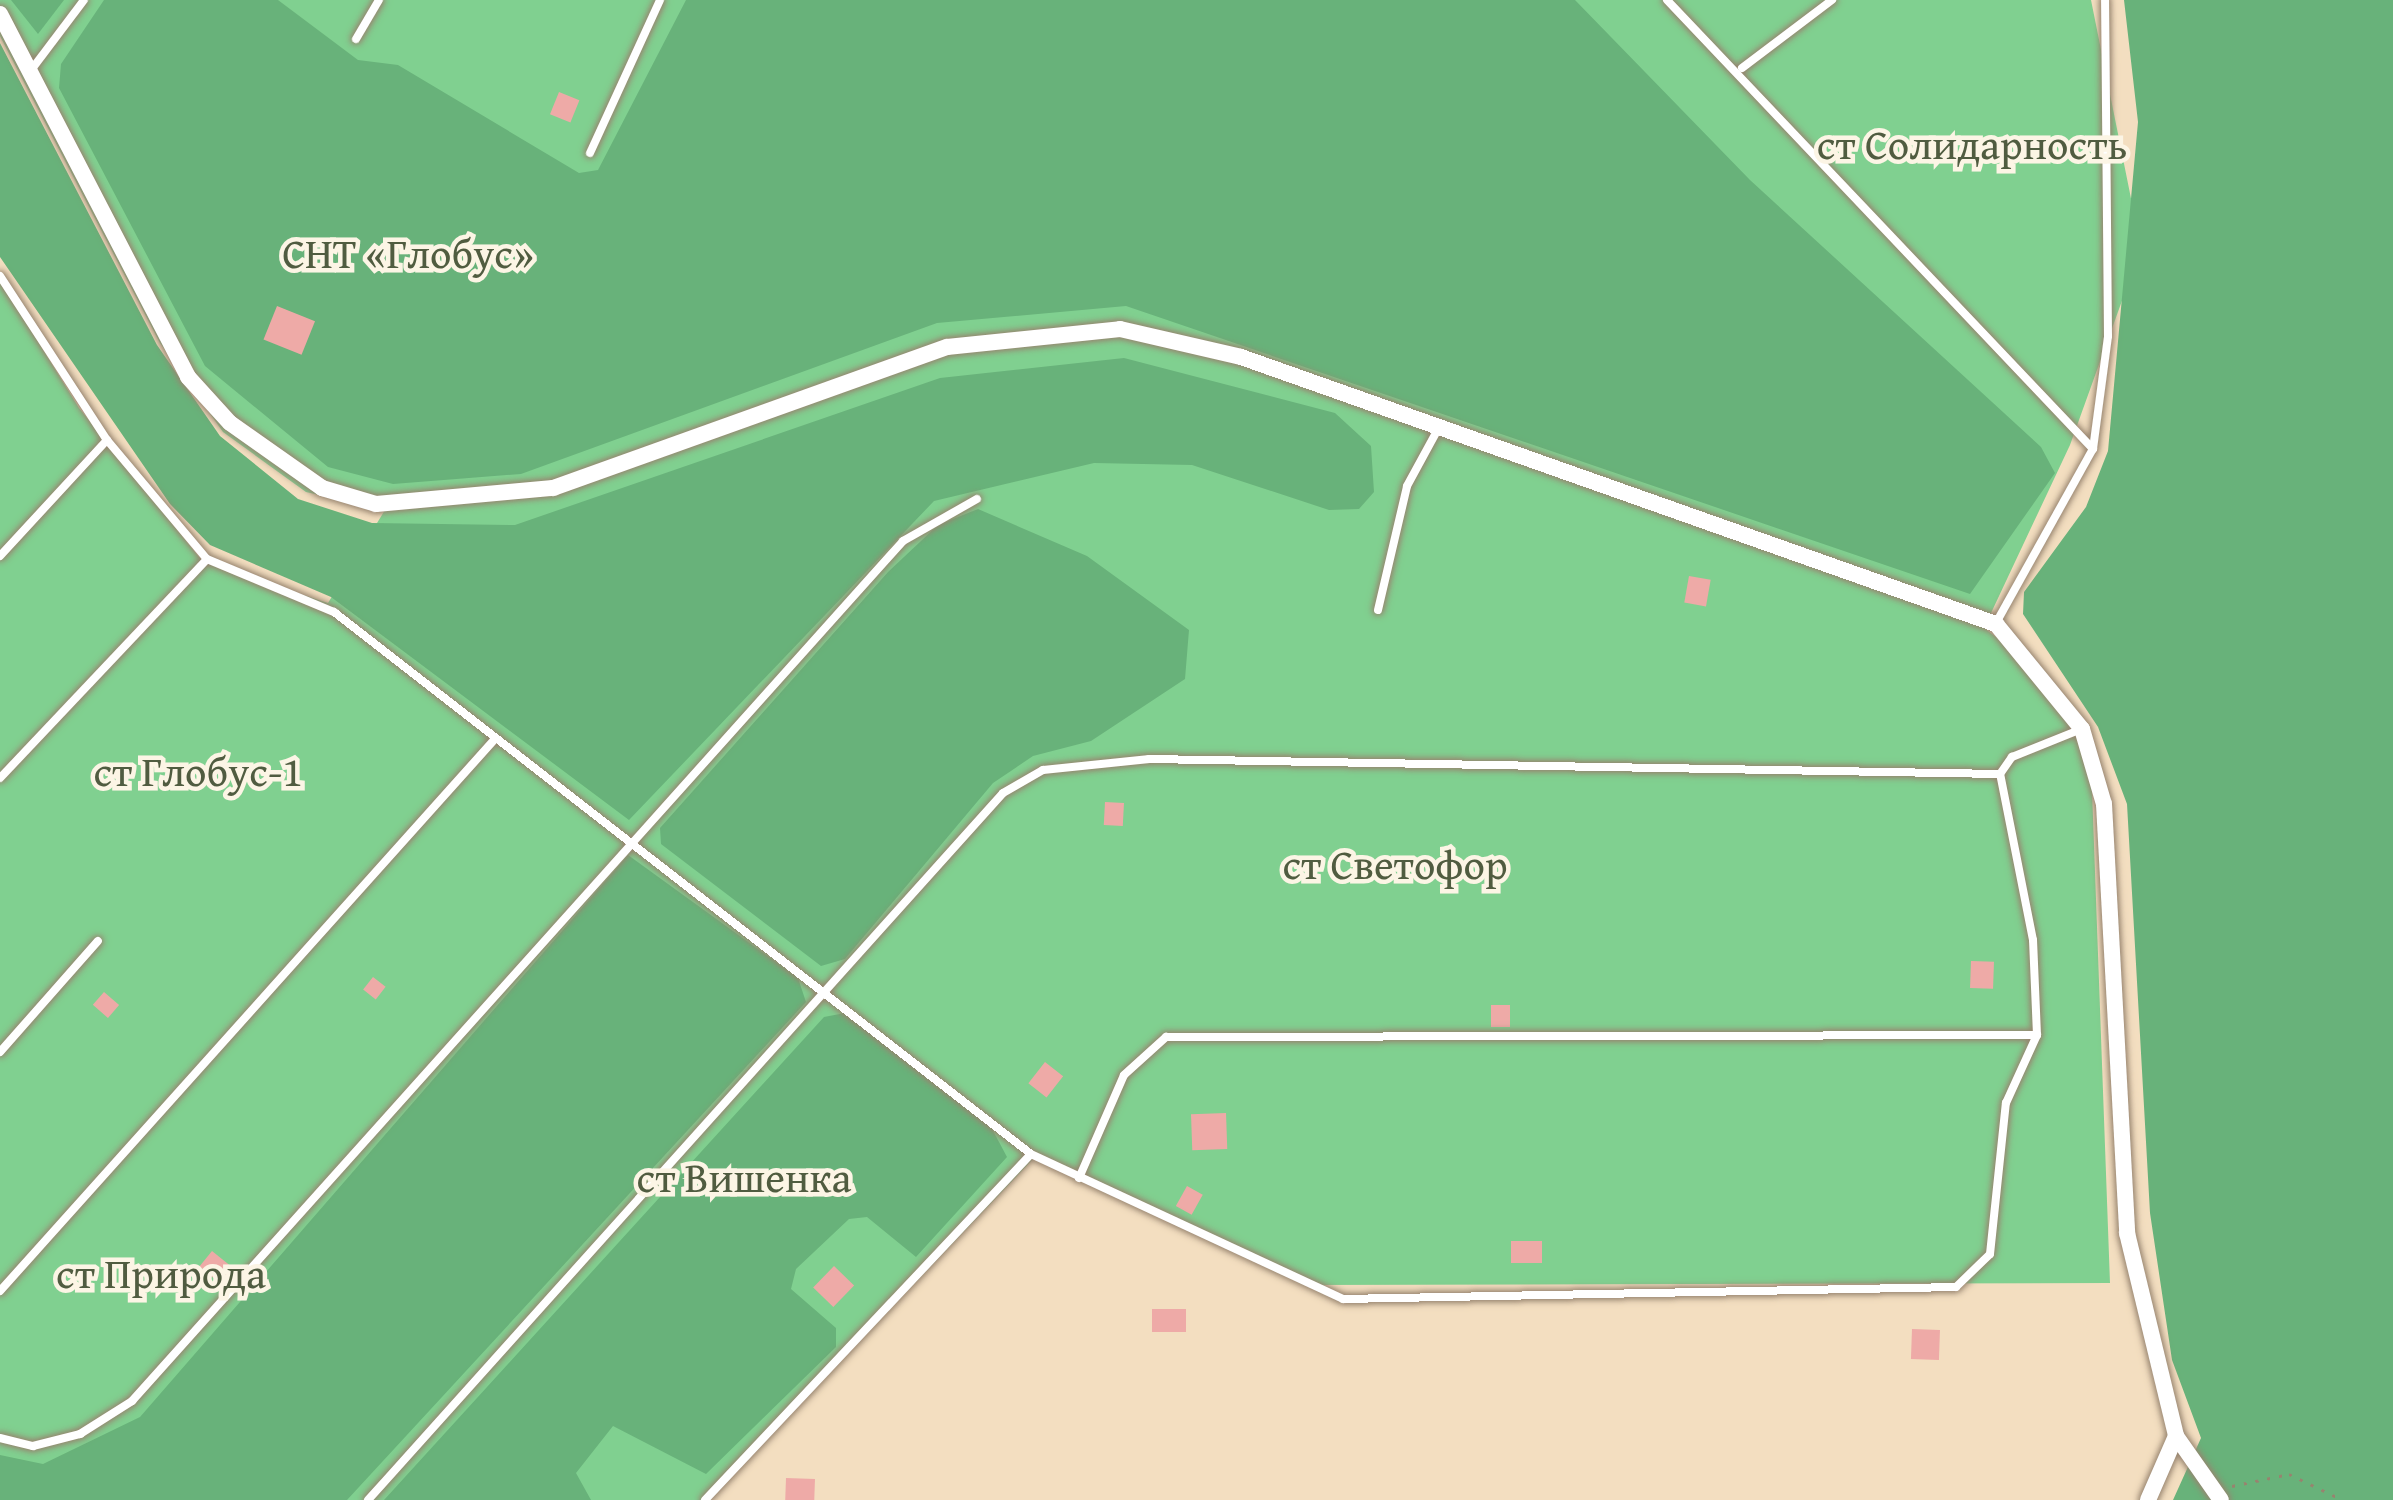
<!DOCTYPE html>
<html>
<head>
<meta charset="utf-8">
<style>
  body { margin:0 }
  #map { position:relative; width:2393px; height:1500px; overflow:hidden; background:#f3dec0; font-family:"Gentium Book Plus",serif }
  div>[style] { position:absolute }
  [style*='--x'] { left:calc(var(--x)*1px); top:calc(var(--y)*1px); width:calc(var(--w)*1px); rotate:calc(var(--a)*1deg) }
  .green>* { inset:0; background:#80d090 }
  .forest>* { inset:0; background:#68b27a }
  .building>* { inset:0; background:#eeaaa7; transform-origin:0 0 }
  .path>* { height:3px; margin-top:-1.5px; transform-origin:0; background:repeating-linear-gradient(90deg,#97846f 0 3px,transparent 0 12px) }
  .roads { filter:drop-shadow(0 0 3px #97846f) drop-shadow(0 0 3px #97846f) }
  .service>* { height:8px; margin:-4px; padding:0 4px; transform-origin:4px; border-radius:4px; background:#fff }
  .minor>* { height:16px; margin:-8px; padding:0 8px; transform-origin:8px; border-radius:8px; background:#fff }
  span { translate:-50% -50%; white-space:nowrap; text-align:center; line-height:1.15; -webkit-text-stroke:9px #fcf5e5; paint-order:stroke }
  .park-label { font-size:42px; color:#505c40 }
</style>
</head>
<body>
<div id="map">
  <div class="green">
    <div style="clip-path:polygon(0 0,2091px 0,2141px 248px,2070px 445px,1984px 628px,2047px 676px,2091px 762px,2110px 1283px,1304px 1285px,1037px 1155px,708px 1500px,0 1500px,0 280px,79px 408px,203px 562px,328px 603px,385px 510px,306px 492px,223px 432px,160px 343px,0 36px)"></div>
  </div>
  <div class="forest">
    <div style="clip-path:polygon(11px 0,64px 0,38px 34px)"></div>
    <div style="clip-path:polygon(104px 0,278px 0,358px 60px,398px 65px,579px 173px,598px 170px,686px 0,1575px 0,1750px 180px,2041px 447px,2055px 473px,1970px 594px,1126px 306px,937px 323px,521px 474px,393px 484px,328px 467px,205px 366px,59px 88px,61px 64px)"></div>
    <div style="clip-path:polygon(2124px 0,2393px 0,2393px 1500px,2173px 1500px,2201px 1438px,2172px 1360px,2150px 1213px,2127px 804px,2098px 727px,2023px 614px,2024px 592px,2086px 507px,2108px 451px,2138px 122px)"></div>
    <div style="clip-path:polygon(0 43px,157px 345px,220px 436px,298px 499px,372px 523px,515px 525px,940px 378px,1124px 358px,1335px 413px,1371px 446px,1374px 492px,1359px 509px,1329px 510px,1192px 465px,1094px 463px,934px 501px,629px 820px,331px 597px,210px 545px,170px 504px,0 257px)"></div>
    <div style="clip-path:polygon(978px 509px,1087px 556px,1189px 630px,1185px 679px,1091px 741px,1033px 756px,993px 783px,845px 959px,821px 966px,661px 844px,660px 828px,888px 572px,938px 525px)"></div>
    <div style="clip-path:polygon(628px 855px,798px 978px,806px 1002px,347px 1500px,0 1500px,0 1455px,43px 1464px,140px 1417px)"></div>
    <div style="clip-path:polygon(845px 1013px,991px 1127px,1007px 1157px,916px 1257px,867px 1217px,849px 1219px,796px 1269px,791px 1289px,836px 1328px,836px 1347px,706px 1474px,613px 1426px,576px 1473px,591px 1500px,384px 1500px,824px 1017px)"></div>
  </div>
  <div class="building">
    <div style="left:559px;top:92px;width:22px;height:24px;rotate:22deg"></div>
    <div style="left:277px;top:306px;width:41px;height:36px;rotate:22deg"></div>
    <div style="left:1689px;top:576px;width:22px;height:27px;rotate:10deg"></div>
    <div style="left:1105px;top:802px;width:19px;height:23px;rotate:3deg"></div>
    <div style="left:1971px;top:961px;width:23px;height:27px;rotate:2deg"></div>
    <div style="left:373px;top:977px;width:16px;height:16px;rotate:38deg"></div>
    <div style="left:104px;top:992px;width:20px;height:17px;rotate:41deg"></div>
    <div style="left:1491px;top:1005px;width:19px;height:22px"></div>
    <div style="left:1045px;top:1062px;width:23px;height:27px;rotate:38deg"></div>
    <div style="left:1226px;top:1113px;width:36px;height:35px;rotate:88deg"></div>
    <div style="left:1187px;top:1186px;width:18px;height:23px;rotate:29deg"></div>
    <div style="left:1511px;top:1241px;width:31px;height:22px"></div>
    <div style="left:212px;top:1251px;width:28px;height:20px;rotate:39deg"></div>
    <div style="left:834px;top:1266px;width:28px;height:30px;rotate:44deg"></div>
    <div style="left:1152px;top:1309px;width:34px;height:23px"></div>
    <div style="left:1912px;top:1329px;width:28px;height:30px;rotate:2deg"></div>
    <div style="left:786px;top:1478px;width:29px;height:22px;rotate:2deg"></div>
  </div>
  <div class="path">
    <div style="--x:2232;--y:1486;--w:58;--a:-11.9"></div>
    <div style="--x:2289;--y:1474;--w:60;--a:25.7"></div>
  </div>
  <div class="roads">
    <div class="service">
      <div style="--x:1667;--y:0;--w:619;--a:46.51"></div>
      <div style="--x:356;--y:39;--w:45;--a:-59.5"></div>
      <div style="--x:1742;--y:68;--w:113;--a:-37.1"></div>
      <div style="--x:32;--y:69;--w:86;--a:-53"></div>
      <div style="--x:590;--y:153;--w:168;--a:-65.4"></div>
      <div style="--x:0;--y:276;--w:196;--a:56.9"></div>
      <div style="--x:107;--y:440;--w:155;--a:50"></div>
      <div style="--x:207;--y:559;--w:138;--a:22.7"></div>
      <div style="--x:334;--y:612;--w:883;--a:37.87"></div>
      <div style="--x:1031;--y:1154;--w:344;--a:24.9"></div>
      <div style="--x:1343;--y:1299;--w:613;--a:-1.12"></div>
      <div style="--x:1956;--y:1287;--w:47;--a:-44.1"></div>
      <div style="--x:1990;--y:1254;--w:152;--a:-84"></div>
      <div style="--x:2006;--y:1103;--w:75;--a:-65.5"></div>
      <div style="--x:2037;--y:1035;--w:95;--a:-92.4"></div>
      <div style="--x:2033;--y:940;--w:169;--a:-101.2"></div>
      <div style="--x:2000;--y:774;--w:21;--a:-55"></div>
      <div style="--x:2012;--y:757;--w:72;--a:-21.9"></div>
      <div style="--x:0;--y:556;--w:158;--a:-47.3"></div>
      <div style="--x:1378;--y:610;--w:127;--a:-76.8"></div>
      <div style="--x:1407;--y:486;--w:63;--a:-61.4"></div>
      <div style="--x:1996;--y:623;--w:199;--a:-60.9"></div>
      <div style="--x:2093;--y:449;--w:114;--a:-82.4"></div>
      <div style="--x:2108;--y:336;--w:336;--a:-90.5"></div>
      <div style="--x:0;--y:778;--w:301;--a:-46.6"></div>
      <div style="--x:0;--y:1052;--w:148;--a:-48.6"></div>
      <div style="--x:1079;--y:1178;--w:112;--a:-66.4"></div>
      <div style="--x:1124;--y:1075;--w:57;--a:-42.1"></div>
      <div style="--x:1166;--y:1037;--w:871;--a:-0.13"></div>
      <div style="--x:0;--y:1291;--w:741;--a:-48.12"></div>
      <div style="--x:0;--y:1438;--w:34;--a:14"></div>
      <div style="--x:33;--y:1446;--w:49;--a:-14.3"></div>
      <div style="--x:80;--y:1434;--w:62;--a:-32.4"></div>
      <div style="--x:132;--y:1401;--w:1155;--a:-48.12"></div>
      <div style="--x:903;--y:541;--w:85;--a:-29.6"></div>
      <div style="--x:368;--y:1500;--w:950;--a:-48.07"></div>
      <div style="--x:1003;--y:793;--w:46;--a:-29.9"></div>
      <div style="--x:1043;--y:770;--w:107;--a:-5.9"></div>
      <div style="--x:1149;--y:759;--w:850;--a:1.01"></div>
      <div style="--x:705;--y:1500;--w:475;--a:-46.7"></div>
    </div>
    <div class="minor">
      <div style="--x:0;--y:14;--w:409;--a:62.6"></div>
      <div style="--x:188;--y:377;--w:62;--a:47.6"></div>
      <div style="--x:230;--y:423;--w:113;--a:35.2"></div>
      <div style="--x:322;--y:488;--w:56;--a:16.5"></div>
      <div style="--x:376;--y:504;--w:178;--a:-5.2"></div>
      <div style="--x:553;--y:488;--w:418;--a:-19.7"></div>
      <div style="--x:947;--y:347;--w:174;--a:-5.9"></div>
      <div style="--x:1120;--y:329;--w:124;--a:13"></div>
      <div style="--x:1241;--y:357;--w:801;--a:19.48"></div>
      <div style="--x:1996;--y:624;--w:136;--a:50.7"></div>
      <div style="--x:2082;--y:729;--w:78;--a:73.7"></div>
      <div style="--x:2104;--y:804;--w:430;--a:86.9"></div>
      <div style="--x:2127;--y:1233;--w:209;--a:76.4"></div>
      <div style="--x:2176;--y:1436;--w:78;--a:54.9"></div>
      <div style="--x:2148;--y:1500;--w:70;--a:-66.4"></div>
    </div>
  </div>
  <div class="park-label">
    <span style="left:1972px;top:144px">ст Солидарность</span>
    <span style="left:408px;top:253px">СНТ «Глобус»</span>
    <span style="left:198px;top:771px">ст Глобус-1</span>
    <span style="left:1395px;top:864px">ст Светофор</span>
    <span style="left:744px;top:1177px">ст Вишенка</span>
    <span style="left:161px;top:1273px">ст Природа</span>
  </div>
</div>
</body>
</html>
